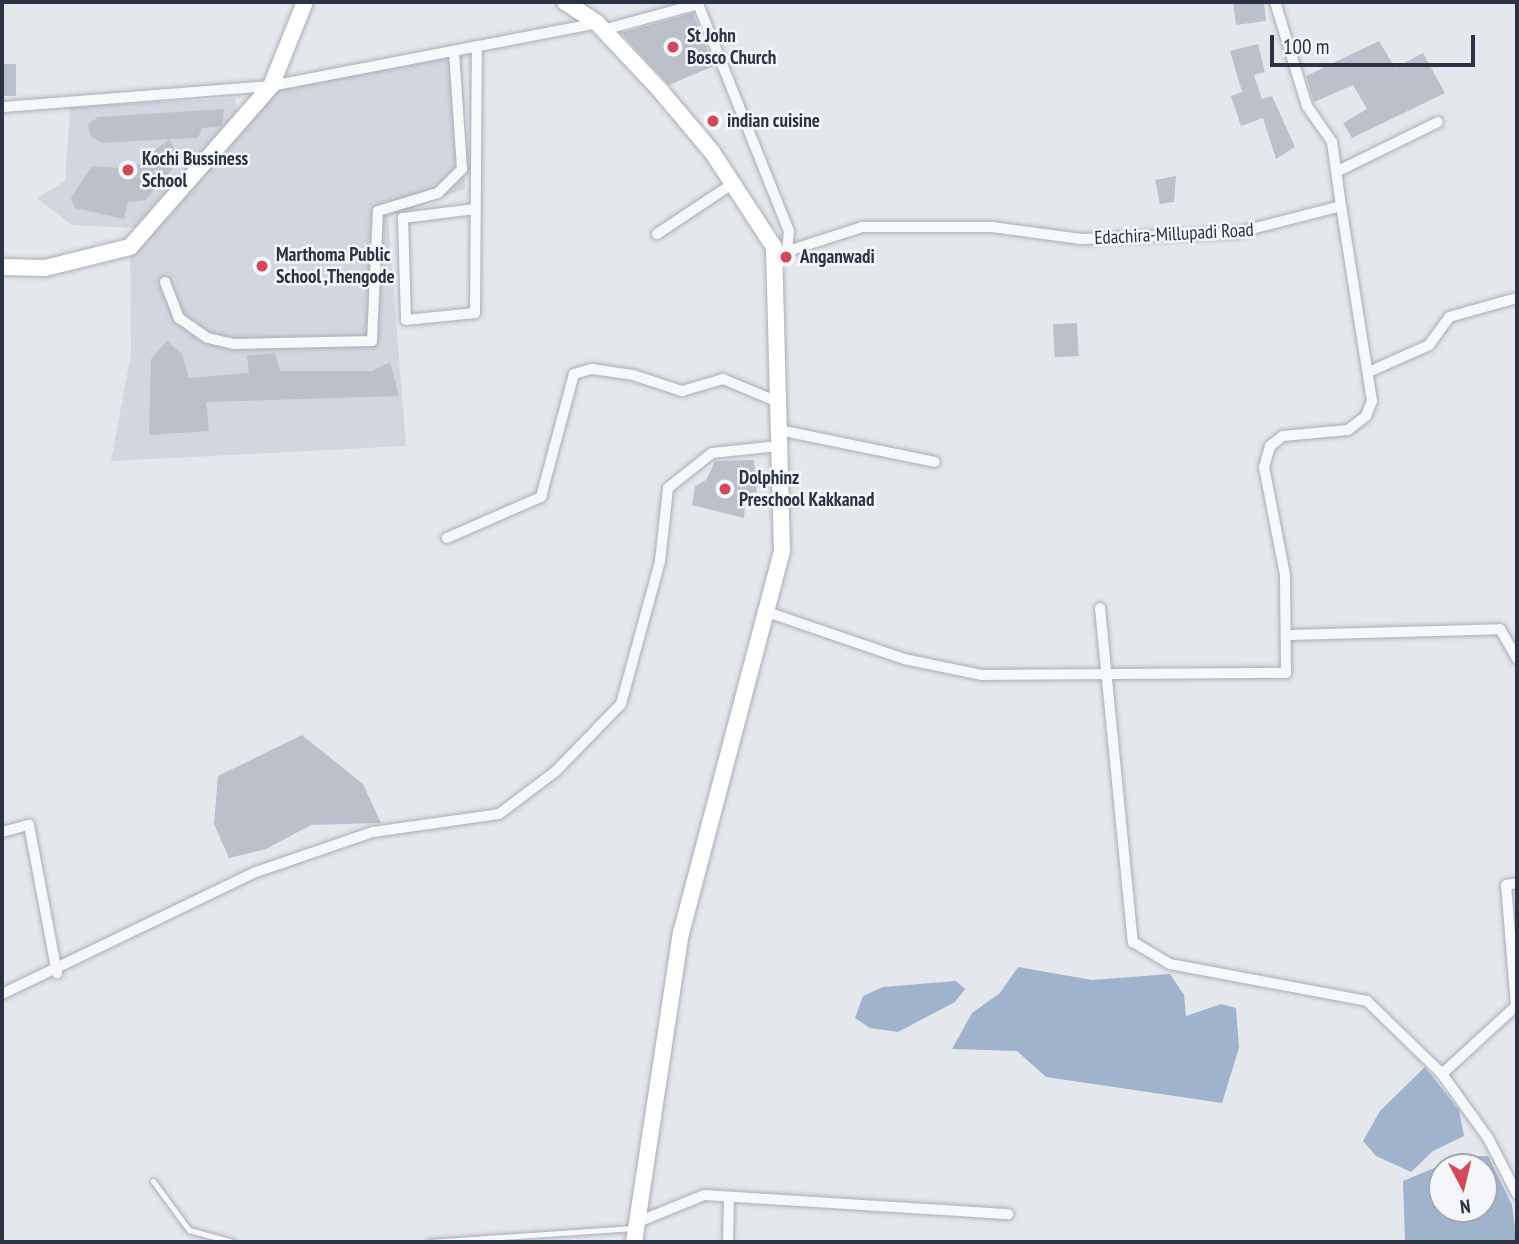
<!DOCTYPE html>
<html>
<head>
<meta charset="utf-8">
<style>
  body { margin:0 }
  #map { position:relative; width:1519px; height:1244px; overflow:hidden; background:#e4e7ec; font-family:"PT Sans Narrow",sans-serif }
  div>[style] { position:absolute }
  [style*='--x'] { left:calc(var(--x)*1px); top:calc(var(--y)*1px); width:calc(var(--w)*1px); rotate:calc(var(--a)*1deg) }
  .built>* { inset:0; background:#d2d6de }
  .water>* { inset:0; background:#9fb4cc }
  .building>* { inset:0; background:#bbc0ca; transform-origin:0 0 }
  .roads { filter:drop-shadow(0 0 2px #a9aeb7) drop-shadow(0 0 2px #a9aeb7) }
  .service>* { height:5px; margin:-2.5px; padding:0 2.5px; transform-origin:2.5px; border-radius:2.5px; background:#f7f8fa }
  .minor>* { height:10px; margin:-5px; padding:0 5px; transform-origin:5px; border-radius:5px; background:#f7f8fa }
  .secondary>* { height:16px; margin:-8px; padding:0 8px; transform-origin:8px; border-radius:8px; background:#fff }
  .dots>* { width:19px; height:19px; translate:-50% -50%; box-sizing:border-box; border:4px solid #f4f6f9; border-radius:50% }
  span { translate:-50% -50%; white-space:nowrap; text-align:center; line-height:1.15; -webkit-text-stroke:5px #f4f6f9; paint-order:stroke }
  .poi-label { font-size:19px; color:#2b3445; font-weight:700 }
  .left { translate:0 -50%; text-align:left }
  .street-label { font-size:19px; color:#2b3445 }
  .frame { position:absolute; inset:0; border:4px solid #2b3445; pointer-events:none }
  .north { position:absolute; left:1428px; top:1153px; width:70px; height:70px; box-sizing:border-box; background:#f4f6f9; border:2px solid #a4a8b1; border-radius:50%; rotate:173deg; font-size:19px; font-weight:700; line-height:28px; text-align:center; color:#2b3445 }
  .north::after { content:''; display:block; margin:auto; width:24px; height:32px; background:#d1495b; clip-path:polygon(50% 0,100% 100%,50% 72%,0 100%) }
  .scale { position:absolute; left:1270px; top:35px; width:205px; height:32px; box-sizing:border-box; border:4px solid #2b3445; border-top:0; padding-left:9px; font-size:21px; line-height:24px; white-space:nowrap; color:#2b3445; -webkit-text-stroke:5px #f4f6f9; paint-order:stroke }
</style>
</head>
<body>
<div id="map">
  <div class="built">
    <div style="clip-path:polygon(462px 49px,465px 189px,388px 217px,406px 446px,111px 461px,131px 354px,130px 247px,271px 86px)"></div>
    <div style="clip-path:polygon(235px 98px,238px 111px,211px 147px,136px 228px,72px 225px,37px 198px,65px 181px,70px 107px)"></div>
  </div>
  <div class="water">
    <div style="clip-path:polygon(1018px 967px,1092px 980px,1170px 974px,1184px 995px,1186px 1016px,1221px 1004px,1236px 1008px,1239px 1048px,1222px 1103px,1046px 1077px,1017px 1051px,952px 1049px,972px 1013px,1000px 993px)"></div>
    <div style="clip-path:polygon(956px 981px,965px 989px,955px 1002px,898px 1032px,870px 1028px,855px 1018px,863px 996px,883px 987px)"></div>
    <div style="clip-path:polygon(1425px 1067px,1459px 1110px,1464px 1136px,1433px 1151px,1411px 1172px,1376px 1156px,1363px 1141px,1380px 1111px)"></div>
    <div style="clip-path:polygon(evenodd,1463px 1156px,1488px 1156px,1512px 1205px,1517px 1242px,1405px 1242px,1403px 1181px,1463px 1156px,1442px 1167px,1484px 1167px,1484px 1209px,1442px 1209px,1442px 1167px)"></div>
  </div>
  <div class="building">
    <div style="clip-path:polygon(1233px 2px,1264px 2px,1266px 21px,1236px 25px)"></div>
    <div style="clip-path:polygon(693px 13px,714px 66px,669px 85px,621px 33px)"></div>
    <div style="clip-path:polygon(1379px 41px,1395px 68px,1423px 53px,1445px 93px,1352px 138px,1343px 123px,1367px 109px,1353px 85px,1314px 102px,1306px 76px)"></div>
    <div style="clip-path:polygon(1258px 44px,1265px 72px,1254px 75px,1262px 99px,1272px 96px,1295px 147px,1276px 159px,1263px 118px,1241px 126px,1231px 96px,1242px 92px,1230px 51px)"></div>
    <div style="left:2px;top:64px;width:14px;height:32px"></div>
    <div style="clip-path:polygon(224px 109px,222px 126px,202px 128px,198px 138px,170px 139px,179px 161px,145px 200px,128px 202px,124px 219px,75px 208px,71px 198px,92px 166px,132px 169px,169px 139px,102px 143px,90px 136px,88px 124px,98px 117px)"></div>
    <div style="clip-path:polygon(1176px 176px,1174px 202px,1160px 204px,1155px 180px)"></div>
    <div style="left:1077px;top:323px;width:33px;height:24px;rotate:87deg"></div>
    <div style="clip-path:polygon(167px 341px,182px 354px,189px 378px,249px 373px,247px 356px,275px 353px,280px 371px,372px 371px,390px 362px,399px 396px,206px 402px,209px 431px,149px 435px,151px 359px)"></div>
    <div style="clip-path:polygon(754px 460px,757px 492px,746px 494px,744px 518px,692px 505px,695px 486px,706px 480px,715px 461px)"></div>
    <div style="clip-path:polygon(302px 735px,363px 784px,381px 823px,311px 825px,266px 849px,229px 858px,214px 824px,218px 776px)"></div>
  </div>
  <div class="roads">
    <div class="service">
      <div style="--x:153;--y:1181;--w:61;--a:53.7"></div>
      <div style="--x:189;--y:1230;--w:46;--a:15.3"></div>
      <div style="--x:429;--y:1242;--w:205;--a:-3.9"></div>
    </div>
    <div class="minor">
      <div style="--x:603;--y:30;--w:98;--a:-15.3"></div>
      <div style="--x:698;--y:4;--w:245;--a:68.2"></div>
      <div style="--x:789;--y:231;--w:18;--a:96"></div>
      <div style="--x:2;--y:107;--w:270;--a:-4.5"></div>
      <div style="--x:271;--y:86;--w:332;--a:-10.9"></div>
      <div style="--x:1338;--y:171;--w:111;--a:-26.1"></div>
      <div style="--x:475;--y:209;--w:73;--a:172.9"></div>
      <div style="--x:403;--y:218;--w:102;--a:88.3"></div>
      <div style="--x:406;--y:320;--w:69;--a:-5.8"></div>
      <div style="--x:475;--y:313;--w:267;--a:-89.6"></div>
      <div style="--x:657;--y:234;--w:90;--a:-33.7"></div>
      <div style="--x:791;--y:250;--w:75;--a:-17.9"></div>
      <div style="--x:862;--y:227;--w:130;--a:0"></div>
      <div style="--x:992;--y:227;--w:90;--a:7.7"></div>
      <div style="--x:1081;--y:239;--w:155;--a:-2.2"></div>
      <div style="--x:1236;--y:233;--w:108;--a:-14.4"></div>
      <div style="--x:1341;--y:206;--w:65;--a:-98"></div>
      <div style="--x:1332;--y:142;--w:44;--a:-124.8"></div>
      <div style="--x:1307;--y:106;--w:109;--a:-107.1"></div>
      <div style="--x:165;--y:282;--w:39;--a:69"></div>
      <div style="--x:179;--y:318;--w:35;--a:35"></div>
      <div style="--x:208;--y:338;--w:26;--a:13"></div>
      <div style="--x:233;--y:344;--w:139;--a:-1.2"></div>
      <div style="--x:372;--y:341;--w:130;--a:-87.4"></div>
      <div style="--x:378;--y:211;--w:63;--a:-16.7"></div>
      <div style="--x:438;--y:193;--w:34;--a:-45"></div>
      <div style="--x:462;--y:169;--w:118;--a:-93.9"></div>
      <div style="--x:1371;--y:371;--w:64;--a:-24.1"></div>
      <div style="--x:1429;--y:345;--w:34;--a:-54"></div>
      <div style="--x:1449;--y:317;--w:71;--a:-15.6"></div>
      <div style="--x:779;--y:430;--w:159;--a:11.6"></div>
      <div style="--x:447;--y:538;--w:103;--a:-23.6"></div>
      <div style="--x:541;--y:497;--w:127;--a:-75"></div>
      <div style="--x:574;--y:374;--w:19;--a:-16"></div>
      <div style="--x:592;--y:369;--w:41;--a:8.3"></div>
      <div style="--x:633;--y:375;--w:52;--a:18.1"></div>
      <div style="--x:682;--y:391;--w:43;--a:-16.3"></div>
      <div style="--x:723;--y:379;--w:60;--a:22.7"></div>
      <div style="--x:1100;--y:608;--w:336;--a:84.4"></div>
      <div style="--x:1133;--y:942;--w:43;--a:30.7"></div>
      <div style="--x:1170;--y:964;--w:200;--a:10.6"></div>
      <div style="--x:1367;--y:1001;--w:105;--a:44.2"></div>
      <div style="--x:1442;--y:1074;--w:79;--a:54.3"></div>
      <div style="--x:1488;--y:1138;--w:63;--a:62.6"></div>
      <div style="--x:770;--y:613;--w:142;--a:18.9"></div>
      <div style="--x:904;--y:659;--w:80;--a:11.6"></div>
      <div style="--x:982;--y:675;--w:304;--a:-0.4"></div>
      <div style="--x:1286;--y:673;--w:98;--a:-90.6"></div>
      <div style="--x:1285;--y:575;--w:110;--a:-101"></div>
      <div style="--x:1264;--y:467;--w:22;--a:-74"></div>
      <div style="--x:1270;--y:446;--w:16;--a:-38"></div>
      <div style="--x:1283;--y:436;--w:65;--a:-5.3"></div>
      <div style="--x:1348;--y:430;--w:23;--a:-38"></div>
      <div style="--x:1366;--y:416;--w:16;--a:-68"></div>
      <div style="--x:1372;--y:401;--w:197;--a:-99"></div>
      <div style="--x:1290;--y:635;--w:210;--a:-1.6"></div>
      <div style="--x:1500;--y:629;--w:34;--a:60"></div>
      <div style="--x:2;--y:832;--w:28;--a:-15"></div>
      <div style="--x:29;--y:825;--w:151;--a:79.3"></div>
      <div style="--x:2;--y:994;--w:282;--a:-25.7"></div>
      <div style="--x:256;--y:872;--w:124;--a:-18.9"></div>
      <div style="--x:373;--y:832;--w:127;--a:-8.1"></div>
      <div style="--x:499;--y:814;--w:71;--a:-37"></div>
      <div style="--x:556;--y:771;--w:93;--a:-45.9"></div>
      <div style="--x:621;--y:704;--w:148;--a:-74.7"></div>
      <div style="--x:660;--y:561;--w:73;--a:-83.7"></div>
      <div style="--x:668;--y:488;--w:56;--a:-38.5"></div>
      <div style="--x:712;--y:453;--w:67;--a:-6"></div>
      <div style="--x:1442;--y:1074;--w:100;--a:-42.6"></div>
      <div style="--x:1516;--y:1006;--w:121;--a:-94.7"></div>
      <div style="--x:1506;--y:885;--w:11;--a:-10"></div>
      <div style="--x:638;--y:1222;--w:71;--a:-22.2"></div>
      <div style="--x:704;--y:1195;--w:305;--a:3.6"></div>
      <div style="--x:728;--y:1242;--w:45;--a:-88.7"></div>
    </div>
    <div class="secondary">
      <div style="--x:565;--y:2;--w:38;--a:33"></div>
      <div style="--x:597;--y:23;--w:91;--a:46.8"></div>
      <div style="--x:659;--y:89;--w:82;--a:49.9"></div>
      <div style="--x:712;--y:152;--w:113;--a:56.9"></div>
      <div style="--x:774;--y:247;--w:304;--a:88.5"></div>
      <div style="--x:782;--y:551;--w:394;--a:104.8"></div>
      <div style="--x:681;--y:932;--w:314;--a:98.6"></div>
      <div style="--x:2;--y:267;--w:43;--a:1.3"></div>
      <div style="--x:45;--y:268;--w:88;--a:-13.9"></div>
      <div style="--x:130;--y:247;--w:214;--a:-48.8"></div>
      <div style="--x:271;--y:86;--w:91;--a:-68"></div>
    </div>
  </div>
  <div class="dots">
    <div style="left:673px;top:47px;background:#d1495b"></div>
    <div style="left:713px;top:121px;background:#d1495b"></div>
    <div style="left:128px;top:170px;background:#d1495b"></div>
    <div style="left:786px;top:257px;background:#d1495b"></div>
    <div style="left:262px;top:266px;background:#d1495b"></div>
    <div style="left:725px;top:489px;background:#d1495b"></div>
  </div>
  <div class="poi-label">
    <span class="left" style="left:687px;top:47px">St John<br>Bosco Church</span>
    <span class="left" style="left:727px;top:121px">indian cuisine</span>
    <span class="left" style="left:142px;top:170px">Kochi Bussiness<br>School</span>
    <span class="left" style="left:276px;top:266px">Marthoma Public<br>School ,Thengode</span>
    <span class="left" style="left:800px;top:257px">Anganwadi</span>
    <span class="left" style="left:739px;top:489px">Dolphinz<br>Preschool Kakkanad</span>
  </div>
  <div class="street-label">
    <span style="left:1174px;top:234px;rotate:-3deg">Edachira-Millupadi Road</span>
  </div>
  <div class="frame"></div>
  <div class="north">N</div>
  <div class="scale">100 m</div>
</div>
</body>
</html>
